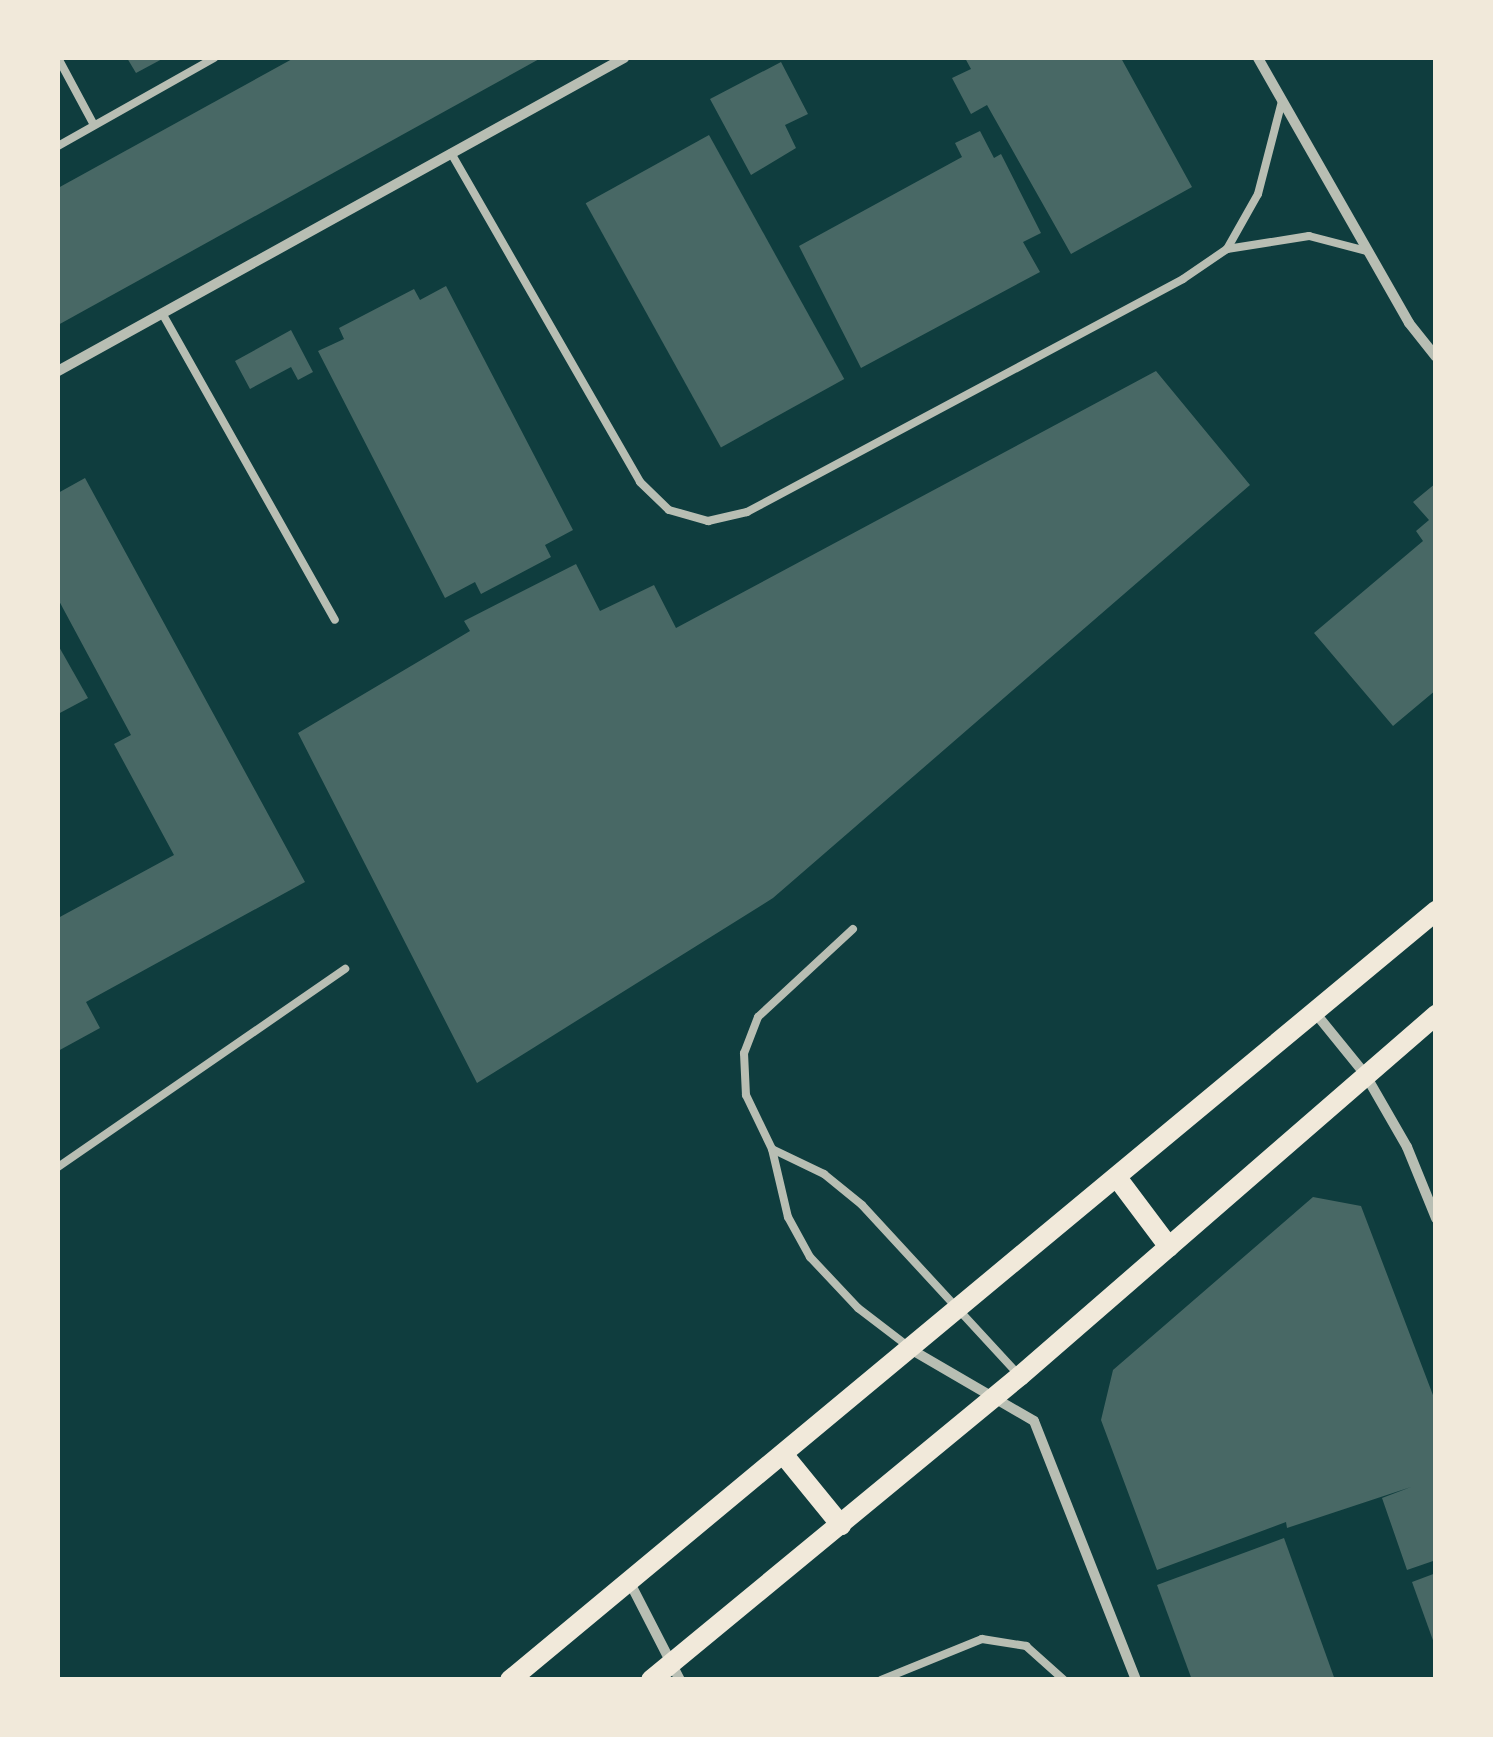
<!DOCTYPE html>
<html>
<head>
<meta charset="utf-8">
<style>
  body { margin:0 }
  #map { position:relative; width:1493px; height:1737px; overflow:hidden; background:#0f3d3e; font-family:"Fira Sans",sans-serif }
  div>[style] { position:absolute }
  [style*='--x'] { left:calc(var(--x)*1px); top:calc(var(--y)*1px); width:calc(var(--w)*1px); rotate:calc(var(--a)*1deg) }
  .building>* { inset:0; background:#486865; transform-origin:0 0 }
  .service>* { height:8px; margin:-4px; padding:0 4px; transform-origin:4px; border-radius:4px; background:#b8beb3 }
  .minor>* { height:10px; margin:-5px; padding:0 5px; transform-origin:5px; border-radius:5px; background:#b8beb3 }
  .secondary>* { height:20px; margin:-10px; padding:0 10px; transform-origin:10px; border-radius:10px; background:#f1e9da }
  span { translate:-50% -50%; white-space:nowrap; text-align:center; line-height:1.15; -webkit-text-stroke:10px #f1e9da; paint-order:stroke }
  .frame { position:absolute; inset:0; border:60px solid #f1e9da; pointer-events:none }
</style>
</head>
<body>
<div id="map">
  <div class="building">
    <div style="clip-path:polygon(127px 58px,164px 58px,136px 73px)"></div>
    <div style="clip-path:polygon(294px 58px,541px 58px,58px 325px,58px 188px)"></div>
    <div style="clip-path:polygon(965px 58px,1121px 58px,1192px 187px,1071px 254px,987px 105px,971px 114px,952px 78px,971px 69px)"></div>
    <div style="clip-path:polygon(781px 62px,808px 114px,785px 125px,796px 148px,751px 175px,710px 99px)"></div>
    <div style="clip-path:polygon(980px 131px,994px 158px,1001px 154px,1041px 233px,1023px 242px,1040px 272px,861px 368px,799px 246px,962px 157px,955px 143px)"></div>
    <div style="left:709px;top:135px;width:279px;height:141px;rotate:61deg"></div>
    <div style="clip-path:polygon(446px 286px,573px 530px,545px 545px,551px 557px,481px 594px,475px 582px,445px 598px,318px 351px,344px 339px,339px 328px,414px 289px,420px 300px)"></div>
    <div style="clip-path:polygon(291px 330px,313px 372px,298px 380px,291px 367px,250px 389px,235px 361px)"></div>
    <div style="clip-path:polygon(1156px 371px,1250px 485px,773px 898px,477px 1083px,298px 733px,470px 631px,464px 621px,576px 564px,600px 611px,654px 585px,676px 628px)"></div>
    <div style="clip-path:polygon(85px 478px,305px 882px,86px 1002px,100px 1028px,58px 1051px,58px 918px,174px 855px,114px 744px,131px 735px,58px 599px,58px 493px)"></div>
    <div style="clip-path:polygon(1436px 483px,1436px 690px,1393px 726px,1314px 633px,1423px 541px,1416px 531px,1429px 520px,1413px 502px)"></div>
    <div style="clip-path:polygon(58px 645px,88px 698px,58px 714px)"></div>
    <div style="clip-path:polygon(1313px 1197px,1361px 1206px,1436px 1403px,1436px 1560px,1407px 1570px,1382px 1498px,1411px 1487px,1287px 1528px,1286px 1522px,1157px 1570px,1101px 1420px,1113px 1370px)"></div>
    <div style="clip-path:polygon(1284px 1538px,1335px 1680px,1192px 1680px,1157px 1585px)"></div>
    <div style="clip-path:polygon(1436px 1573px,1436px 1645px,1435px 1646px,1412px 1582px)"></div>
  </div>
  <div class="service">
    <div style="--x:58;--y:58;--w:76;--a:61.8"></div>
    <div style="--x:58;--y:146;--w:179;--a:-29.4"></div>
    <div style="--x:451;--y:153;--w:379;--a:60.1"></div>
    <div style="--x:640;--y:482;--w:40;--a:44"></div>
    <div style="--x:669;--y:510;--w:41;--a:15.8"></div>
    <div style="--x:708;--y:521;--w:40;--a:-13"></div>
    <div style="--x:747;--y:512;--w:494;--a:-28.1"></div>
    <div style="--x:1183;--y:279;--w:53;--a:-34.3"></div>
    <div style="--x:1227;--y:249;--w:63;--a:-60.6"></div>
    <div style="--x:1258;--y:194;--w:96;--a:-75.5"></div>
    <div style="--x:1227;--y:249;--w:83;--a:-9"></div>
    <div style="--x:1309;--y:236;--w:60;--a:14.5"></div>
    <div style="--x:162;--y:313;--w:352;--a:60.6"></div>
    <div style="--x:853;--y:929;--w:129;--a:137.2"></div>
    <div style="--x:758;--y:1017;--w:39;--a:111"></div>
    <div style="--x:744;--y:1053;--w:42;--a:87.3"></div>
    <div style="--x:746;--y:1095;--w:60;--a:64.3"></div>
    <div style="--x:772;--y:1149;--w:70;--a:76.8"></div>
    <div style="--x:788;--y:1217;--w:46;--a:61.2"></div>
    <div style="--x:810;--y:1257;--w:70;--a:46.7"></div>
    <div style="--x:858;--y:1308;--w:64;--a:37.4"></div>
    <div style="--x:772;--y:1149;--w:58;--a:25.7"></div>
    <div style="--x:824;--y:1174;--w:49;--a:39.2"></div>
    <div style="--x:862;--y:1205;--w:229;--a:47.3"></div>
    <div style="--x:58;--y:1167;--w:349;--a:-34.6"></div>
    <div style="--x:881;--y:1680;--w:109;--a:-22.1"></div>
    <div style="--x:982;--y:1639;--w:45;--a:9"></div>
    <div style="--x:1026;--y:1646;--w:51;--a:41.8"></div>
  </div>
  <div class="minor">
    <div style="--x:1258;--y:58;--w:305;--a:60.3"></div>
    <div style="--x:1409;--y:323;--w:43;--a:51.5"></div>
    <div style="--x:58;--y:371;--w:647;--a:-28.94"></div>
    <div style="--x:1317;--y:1015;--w:76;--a:50.9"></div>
    <div style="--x:1365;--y:1074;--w:84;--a:60.1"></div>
    <div style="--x:1407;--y:1147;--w:77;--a:67.8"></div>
    <div style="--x:912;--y:1350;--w:141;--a:30.2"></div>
    <div style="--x:1034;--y:1421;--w:278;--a:68.5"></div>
    <div style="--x:628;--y:1579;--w:114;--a:62.8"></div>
  </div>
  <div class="secondary">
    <div style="--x:1118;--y:1179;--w:85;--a:53.1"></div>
    <div style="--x:783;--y:1454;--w:92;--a:50.8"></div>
    <div style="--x:510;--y:1680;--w:1204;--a:-39.71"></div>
    <div style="--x:651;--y:1680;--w:478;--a:-39.5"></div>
    <div style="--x:1020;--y:1376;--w:551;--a:-40.95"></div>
  </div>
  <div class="frame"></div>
</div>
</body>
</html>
